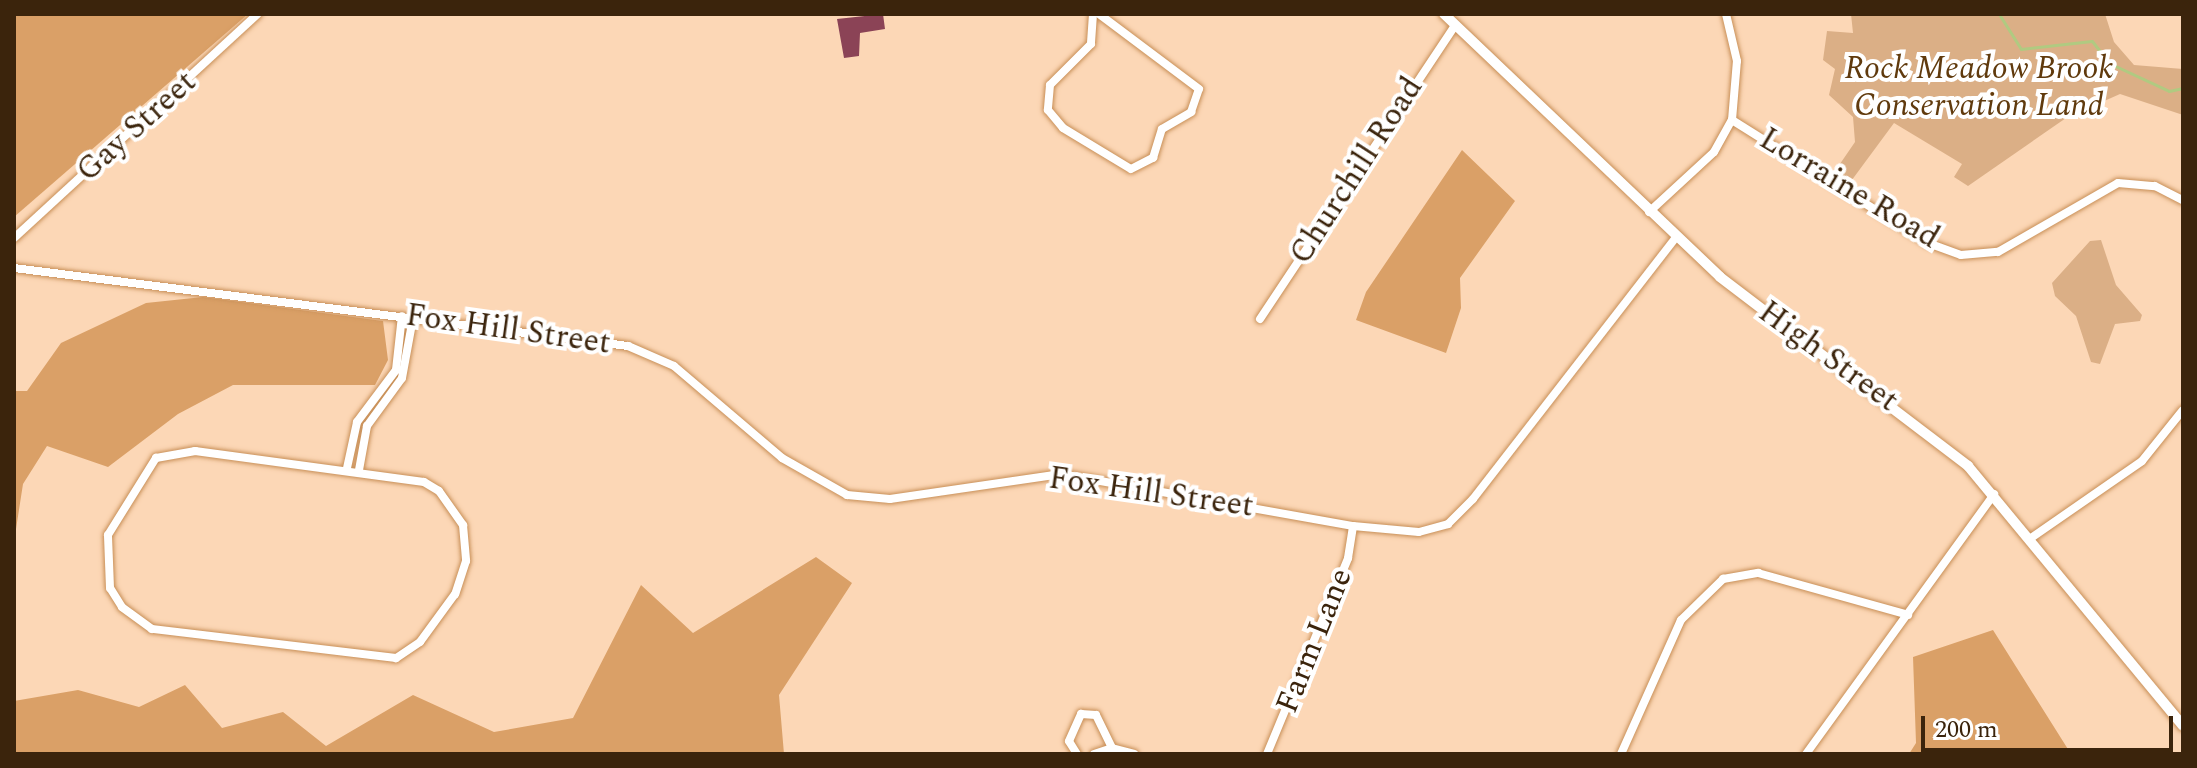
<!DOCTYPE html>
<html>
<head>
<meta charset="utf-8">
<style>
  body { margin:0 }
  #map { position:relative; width:2197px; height:768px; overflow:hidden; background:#fcd7b6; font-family:Spectral,serif }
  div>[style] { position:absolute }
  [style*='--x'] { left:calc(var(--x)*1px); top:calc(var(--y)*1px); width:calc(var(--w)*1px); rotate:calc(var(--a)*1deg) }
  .green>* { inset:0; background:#dbaf86 }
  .forest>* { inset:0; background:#daa067 }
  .stream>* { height:3px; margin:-1.5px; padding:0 1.5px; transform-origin:1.5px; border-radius:1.5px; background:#b0ca81 }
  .building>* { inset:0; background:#8b4356 }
  .roads { filter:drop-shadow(0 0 2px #c88f57) drop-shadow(0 0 2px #c88f57) }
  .minor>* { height:8px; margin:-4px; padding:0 4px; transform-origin:4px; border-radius:4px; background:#fff }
  .major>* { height:10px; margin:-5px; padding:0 5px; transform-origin:5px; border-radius:5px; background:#fff }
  span { translate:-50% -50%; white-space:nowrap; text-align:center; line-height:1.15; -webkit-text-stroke:8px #fff; paint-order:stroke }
  .park-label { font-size:32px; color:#603a0d; font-style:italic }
  .street-label { font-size:32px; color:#3b240c }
  .frame { position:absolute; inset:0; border:16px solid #3b240c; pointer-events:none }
  .scale { position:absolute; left:1921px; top:716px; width:252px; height:36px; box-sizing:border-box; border:4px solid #3b240c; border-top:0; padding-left:10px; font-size:24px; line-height:28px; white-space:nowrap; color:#3b240c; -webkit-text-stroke:6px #fff; paint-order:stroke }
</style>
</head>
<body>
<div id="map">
  <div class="green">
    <div style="clip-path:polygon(1851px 14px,2105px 14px,2114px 42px,2134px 65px,2183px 69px,2183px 115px,2120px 94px,2066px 118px,1968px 186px,1954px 177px,1962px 164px,1894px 123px,1846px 188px,1831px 177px,1855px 142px,1853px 117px,1829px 95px,1835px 69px,1823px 60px,1827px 31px,1853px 33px)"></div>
    <div style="clip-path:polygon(2101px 240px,2116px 285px,2142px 315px,2140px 321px,2115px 324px,2100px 364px,2091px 362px,2076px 316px,2055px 296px,2052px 283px,2090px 241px)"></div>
  </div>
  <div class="forest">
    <div style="clip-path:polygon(14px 14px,248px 14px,14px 217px)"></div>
    <div style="clip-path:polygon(1462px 150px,1515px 201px,1460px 278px,1461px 308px,1446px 353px,1356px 320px,1366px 292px)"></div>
    <div style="clip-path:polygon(203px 297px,383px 321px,388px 360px,375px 385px,233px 385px,178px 414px,108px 467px,47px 446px,23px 484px,14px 542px,14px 391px,27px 391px,61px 343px,146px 303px)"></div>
    <div style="clip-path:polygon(816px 557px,852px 583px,779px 695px,784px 754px,14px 754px,14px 701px,78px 690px,139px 707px,185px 685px,222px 728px,283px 712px,326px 746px,413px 695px,494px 732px,573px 718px,641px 585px,693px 633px)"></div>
    <div style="clip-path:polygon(1993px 630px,2071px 754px,1909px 754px,1916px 743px,1913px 657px)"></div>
  </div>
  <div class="stream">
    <div style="--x:1999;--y:14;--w:41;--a:57.8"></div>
    <div style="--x:2021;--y:49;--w:71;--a:-6.4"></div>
    <div style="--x:2092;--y:41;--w:28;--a:52"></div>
    <div style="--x:2109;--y:63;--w:66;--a:25"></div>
    <div style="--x:2169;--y:91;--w:14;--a:-12"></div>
  </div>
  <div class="building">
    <div style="clip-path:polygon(883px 14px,885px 29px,860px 33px,859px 56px,844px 58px,837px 19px)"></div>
  </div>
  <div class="roads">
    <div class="minor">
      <div style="--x:1093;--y:14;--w:30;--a:94"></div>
      <div style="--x:1091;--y:44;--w:58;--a:135"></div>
      <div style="--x:1050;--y:85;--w:25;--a:95"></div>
      <div style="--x:1048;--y:110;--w:23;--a:50"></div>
      <div style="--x:1063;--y:128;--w:79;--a:31.1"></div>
      <div style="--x:1131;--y:169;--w:25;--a:-27"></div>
      <div style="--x:1153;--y:158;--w:30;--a:-73"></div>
      <div style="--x:1162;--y:129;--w:34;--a:-30"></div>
      <div style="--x:1191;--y:112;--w:24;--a:-71"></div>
      <div style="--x:1199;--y:89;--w:125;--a:-143.1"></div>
      <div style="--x:1732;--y:120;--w:231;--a:32.1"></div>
      <div style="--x:1928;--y:243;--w:35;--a:20"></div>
      <div style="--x:1961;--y:255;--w:37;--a:-5"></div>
      <div style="--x:1998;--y:252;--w:138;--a:-29.9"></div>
      <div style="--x:2118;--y:183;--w:37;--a:5"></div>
      <div style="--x:2155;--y:186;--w:31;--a:27"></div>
      <div style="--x:1649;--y:212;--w:88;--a:-42.7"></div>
      <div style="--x:1714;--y:152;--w:37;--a:-61"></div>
      <div style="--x:1732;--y:120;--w:59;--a:-85.2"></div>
      <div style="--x:1737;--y:61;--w:48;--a:-103.2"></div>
      <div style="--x:14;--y:238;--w:331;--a:-42.6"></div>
      <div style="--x:14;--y:268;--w:619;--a:7.24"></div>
      <div style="--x:628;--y:346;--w:50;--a:23.5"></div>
      <div style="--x:674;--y:366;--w:142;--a:40.4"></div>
      <div style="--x:782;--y:458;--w:75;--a:29.6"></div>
      <div style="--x:847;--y:495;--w:43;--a:5.3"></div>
      <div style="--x:890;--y:499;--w:173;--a:-8.3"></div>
      <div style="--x:1061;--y:474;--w:297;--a:10.1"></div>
      <div style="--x:1353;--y:526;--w:66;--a:5.2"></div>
      <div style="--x:1419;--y:532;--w:30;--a:-15"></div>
      <div style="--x:1448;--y:524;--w:35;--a:-45"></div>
      <div style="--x:1473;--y:499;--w:329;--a:-52.2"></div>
      <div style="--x:1260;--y:319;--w:353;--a:-56.4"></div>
      <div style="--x:195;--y:451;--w:231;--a:7.7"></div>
      <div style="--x:424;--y:482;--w:17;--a:31"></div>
      <div style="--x:439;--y:491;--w:42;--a:54.8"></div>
      <div style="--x:463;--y:525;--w:36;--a:85"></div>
      <div style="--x:466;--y:561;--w:35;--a:108"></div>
      <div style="--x:455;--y:594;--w:59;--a:126.1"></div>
      <div style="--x:420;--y:642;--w:29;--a:146"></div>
      <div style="--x:396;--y:658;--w:246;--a:-173.2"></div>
      <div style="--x:152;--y:629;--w:37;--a:-144"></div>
      <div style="--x:122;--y:607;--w:22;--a:-122"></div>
      <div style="--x:110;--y:588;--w:53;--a:-92.2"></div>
      <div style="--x:108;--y:535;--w:91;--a:-58.1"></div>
      <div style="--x:156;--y:458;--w:40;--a:-10"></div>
      <div style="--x:347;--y:468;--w:47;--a:-77.7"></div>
      <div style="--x:357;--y:422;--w:65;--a:-53.1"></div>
      <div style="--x:396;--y:370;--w:54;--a:-83.7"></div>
      <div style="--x:359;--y:470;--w:45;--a:-79.7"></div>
      <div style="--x:367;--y:426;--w:59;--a:-53.9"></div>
      <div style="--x:402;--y:378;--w:61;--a:-79.6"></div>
      <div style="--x:2031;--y:538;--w:135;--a:-34.7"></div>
      <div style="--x:2142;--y:461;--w:65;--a:-51.2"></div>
      <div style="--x:1077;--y:754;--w:15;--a:-122"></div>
      <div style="--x:1069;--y:741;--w:30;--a:-66"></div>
      <div style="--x:1081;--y:714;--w:15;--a:4"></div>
      <div style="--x:1096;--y:715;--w:37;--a:64"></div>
      <div style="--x:1094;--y:754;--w:19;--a:-18"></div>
      <div style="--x:1112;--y:748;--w:23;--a:15"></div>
      <div style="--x:1267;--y:754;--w:212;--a:-67.5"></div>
      <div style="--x:1348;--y:558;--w:32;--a:-81"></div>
      <div style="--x:1621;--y:754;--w:147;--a:-65.9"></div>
      <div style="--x:1681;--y:620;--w:59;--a:-44.3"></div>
      <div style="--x:1723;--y:579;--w:36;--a:-10"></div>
      <div style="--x:1758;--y:573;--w:156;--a:15.6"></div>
      <div style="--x:1806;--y:754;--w:321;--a:-54.1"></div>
    </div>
    <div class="major">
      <div style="--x:1444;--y:14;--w:381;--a:43.6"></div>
      <div style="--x:1720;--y:277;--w:312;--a:37.3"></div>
      <div style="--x:1968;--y:466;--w:337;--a:50.4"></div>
    </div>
  </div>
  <div class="park-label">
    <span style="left:1979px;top:88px">Rock Meadow Brook<br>Conservation Land</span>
  </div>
  <div class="street-label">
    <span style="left:137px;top:127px;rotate:-42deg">Gay Street</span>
    <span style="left:1357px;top:171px;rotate:-57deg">Churchill Road</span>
    <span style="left:1849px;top:189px;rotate:31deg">Lorraine Road</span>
    <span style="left:508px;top:330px;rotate:8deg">Fox Hill Street</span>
    <span style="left:1828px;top:357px;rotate:36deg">High Street</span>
    <span style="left:1151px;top:493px;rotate:8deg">Fox Hill Street</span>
    <span style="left:1315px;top:641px;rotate:-68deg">Farm Lane</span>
  </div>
  <div class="frame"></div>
  <div class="scale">200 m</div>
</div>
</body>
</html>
